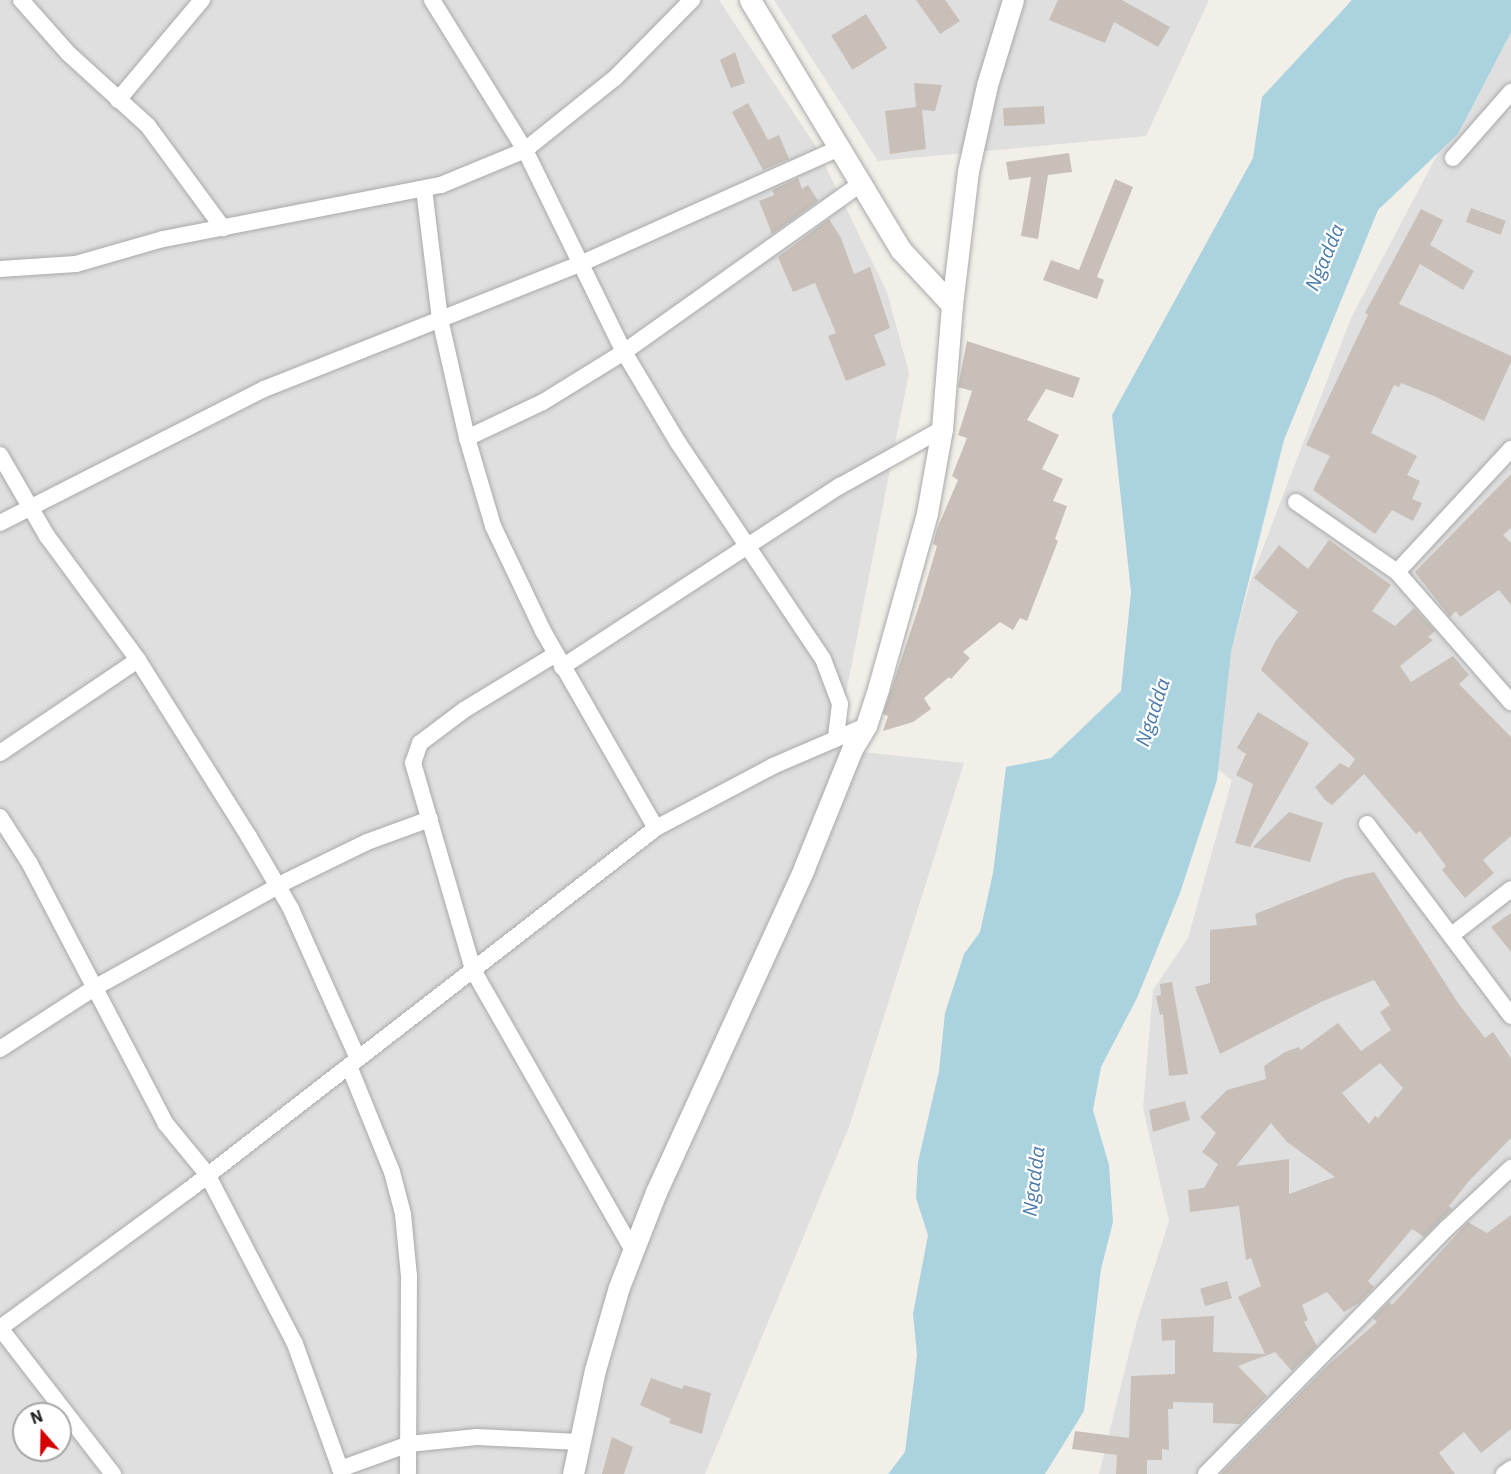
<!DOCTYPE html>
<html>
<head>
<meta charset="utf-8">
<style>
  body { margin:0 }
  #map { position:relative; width:1511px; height:1474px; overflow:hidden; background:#f2efe9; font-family:"IBM Plex Sans",sans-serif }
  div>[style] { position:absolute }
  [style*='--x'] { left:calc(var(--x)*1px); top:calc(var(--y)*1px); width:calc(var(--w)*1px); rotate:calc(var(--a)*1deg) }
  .residential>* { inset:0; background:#e0dfdf }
  .water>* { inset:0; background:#aad3df }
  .building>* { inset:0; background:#c7bfb8; transform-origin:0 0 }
  .roads { filter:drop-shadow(0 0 2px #a9a9a9) drop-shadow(0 0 2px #a9a9a9) }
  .minor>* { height:16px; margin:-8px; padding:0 8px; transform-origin:8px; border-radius:8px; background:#fff }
  .tertiary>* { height:21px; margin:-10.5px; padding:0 10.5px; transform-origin:10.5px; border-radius:10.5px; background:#fff }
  span { translate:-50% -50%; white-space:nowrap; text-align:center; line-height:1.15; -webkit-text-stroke:4.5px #fff; paint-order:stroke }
  .water-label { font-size:20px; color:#4a7aab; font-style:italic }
  .north { position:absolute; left:12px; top:1402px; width:60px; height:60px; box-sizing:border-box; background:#fff; border:2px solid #a7a7a7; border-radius:50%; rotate:340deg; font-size:16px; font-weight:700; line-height:24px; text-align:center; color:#222 }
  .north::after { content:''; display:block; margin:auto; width:21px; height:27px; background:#d40000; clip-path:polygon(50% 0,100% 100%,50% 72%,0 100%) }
</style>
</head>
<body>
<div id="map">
  <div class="residential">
    <div style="clip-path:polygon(evenodd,0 0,719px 0,815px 145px,887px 292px,909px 373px,835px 749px,964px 763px,849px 1127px,705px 1474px,0 1474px,0 0,24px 1414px,60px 1414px,60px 1450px,24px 1450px,24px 1414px)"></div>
    <div style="clip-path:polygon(774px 0,1209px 0,1146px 136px,878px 161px)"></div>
    <div style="clip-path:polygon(1511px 15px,1511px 1474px,1099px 1474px,1137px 1321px,1169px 1221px,1143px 1108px,1153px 990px,1188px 938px,1232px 780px,1214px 767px,1231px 652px,1251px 579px,1351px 318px)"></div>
  </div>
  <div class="water">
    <div style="clip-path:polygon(1352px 0,1511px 0,1511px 32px,1458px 134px,1378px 210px,1284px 440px,1231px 652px,1217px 780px,1180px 893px,1137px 998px,1101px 1067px,1093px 1110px,1109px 1165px,1113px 1222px,1101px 1269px,1084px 1411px,1045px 1474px,888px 1474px,905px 1452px,917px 1355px,913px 1314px,928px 1235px,916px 1198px,918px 1162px,939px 1071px,945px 1013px,964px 954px,980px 932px,993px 873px,1006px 767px,1051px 758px,1121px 691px,1131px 592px,1112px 415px,1253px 158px,1262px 97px)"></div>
  </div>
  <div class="building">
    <div style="clip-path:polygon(916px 0,945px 0,960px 21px,940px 34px)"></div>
    <div style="clip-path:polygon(1058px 0,1122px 0,1170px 27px,1158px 47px,1114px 22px,1105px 43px,1049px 20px)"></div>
    <div style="left:866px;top:14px;width:40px;height:41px;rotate:58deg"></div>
    <div style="clip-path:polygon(735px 52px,745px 83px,731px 88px,720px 60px)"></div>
    <div style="clip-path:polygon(914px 83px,942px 85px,935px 111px,922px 110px,926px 149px,890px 154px,885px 111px,916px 107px)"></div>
    <div style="clip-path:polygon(748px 103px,768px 140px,779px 135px,789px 159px,763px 170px,732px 112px)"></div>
    <div style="left:1044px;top:106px;width:18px;height:41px;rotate:87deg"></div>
    <div style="clip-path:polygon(1069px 153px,1072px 172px,1048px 175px,1038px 239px,1021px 236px,1031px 177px,1009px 180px,1006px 162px)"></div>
    <div style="clip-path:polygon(798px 178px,802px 189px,808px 185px,818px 201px,772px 234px,759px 201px,774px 195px,772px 190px)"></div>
    <div style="clip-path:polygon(1115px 179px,1133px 187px,1097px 277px,1104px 280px,1097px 299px,1043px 280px,1051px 260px,1079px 270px)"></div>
    <div style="left:1471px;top:208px;width:37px;height:15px;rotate:20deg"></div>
    <div style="clip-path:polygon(1421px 209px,1443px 220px,1430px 245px,1474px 271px,1463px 290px,1420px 264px,1399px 304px,1511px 356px,1511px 362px,1484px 421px,1434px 396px,1401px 383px,1399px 387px,1394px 385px,1371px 433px,1417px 456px,1407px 475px,1420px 481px,1412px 499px,1422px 503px,1413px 521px,1392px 510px,1375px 534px,1313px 490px,1330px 456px,1306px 445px,1368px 315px,1365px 313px)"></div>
    <div style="clip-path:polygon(829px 219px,841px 238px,854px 274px,870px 267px,890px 328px,874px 335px,886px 365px,846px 381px,828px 336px,836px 333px,815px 283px,793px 292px,778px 257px)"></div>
    <div style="clip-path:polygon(967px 341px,1080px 378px,1073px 398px,1046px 389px,1027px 420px,1059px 435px,1042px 469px,1063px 479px,1053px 501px,1067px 506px,1055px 539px,1058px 541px,1027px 621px,1020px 618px,1013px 630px,1000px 622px,963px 652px,970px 658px,951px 679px,949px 677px,924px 698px,931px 709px,913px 722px,883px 731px,888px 716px,883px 714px,921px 600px,937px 546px,933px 544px,937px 529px,958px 480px,952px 476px,967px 438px,958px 435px,972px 391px,958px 387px)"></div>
    <div style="clip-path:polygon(1511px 474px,1511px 528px,1503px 535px,1511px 543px,1511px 605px,1499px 590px,1460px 617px,1456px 611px,1450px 617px,1415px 572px)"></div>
    <div style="clip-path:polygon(1329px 540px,1391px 585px,1372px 611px,1395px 626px,1414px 608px,1435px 631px,1428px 637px,1433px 640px,1400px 666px,1411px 682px,1453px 656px,1469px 675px,1459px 684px,1511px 737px,1511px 836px,1483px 860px,1494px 873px,1465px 898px,1442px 870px,1446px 866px,1420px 831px,1416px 834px,1364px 774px,1332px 805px,1325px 800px,1315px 787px,1340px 763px,1349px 768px,1355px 759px,1261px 670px,1275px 642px,1298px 612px,1254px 578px,1279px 545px,1308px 569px)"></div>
    <div style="clip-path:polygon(1258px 712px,1309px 743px,1250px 847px,1235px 843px,1253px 784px,1236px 775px,1246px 754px,1237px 748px)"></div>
    <div style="clip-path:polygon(1289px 812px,1323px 823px,1310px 862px,1253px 847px)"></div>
    <div style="clip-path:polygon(evenodd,1374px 872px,1458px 1003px,1485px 1038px,1493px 1032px,1511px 1058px,1511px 1138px,1469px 1181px,1449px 1206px,1452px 1209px,1424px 1237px,1412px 1229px,1368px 1281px,1374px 1287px,1359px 1303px,1344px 1312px,1327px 1292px,1302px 1305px,1308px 1320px,1304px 1322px,1317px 1346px,1292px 1371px,1275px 1352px,1238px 1366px,1267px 1396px,1240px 1424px,1213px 1423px,1213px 1403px,1173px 1402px,1173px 1409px,1168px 1409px,1169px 1450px,1162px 1449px,1162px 1460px,1147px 1460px,1147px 1474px,1116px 1474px,1117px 1455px,1072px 1449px,1075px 1431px,1129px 1438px,1131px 1376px,1175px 1374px,1175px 1340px,1162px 1341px,1161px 1319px,1214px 1316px,1213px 1352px,1265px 1354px,1238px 1297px,1261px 1286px,1251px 1258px,1246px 1260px,1239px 1206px,1190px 1212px,1188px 1190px,1204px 1188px,1218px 1164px,1202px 1152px,1216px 1133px,1200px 1117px,1227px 1090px,1266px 1079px,1264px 1066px,1285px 1052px,1299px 1047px,1301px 1050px,1338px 1023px,1361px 1051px,1391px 1030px,1380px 1012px,1390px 1005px,1374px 980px,1321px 1002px,1220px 1054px,1195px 987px,1210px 983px,1210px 930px,1257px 925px,1255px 914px,1346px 878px,1374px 872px,1380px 1063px,1403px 1088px,1378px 1118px,1375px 1116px,1369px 1124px,1342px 1093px,1380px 1063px,1374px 872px,1271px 1123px,1287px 1142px,1335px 1177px,1289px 1194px,1289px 1159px,1236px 1166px,1271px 1123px)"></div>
    <div style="clip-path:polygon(1511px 913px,1511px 952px,1491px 927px)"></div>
    <div style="clip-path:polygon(1172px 982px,1188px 1074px,1169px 1076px,1163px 1014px,1160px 1015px,1156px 996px,1161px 995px,1160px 984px)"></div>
    <div style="clip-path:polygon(1185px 1101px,1190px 1120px,1153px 1132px,1149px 1110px)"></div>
    <div style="clip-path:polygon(1511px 1215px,1511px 1429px,1481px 1453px,1464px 1432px,1439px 1453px,1455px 1474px,1221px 1474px,1327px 1366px,1377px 1322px,1373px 1318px,1389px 1302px,1392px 1305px,1468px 1222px,1487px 1233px)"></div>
    <div style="left:1227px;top:1281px;width:18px;height:28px;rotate:74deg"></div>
    <div style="clip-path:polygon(651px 1378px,682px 1389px,684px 1385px,711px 1393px,702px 1434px,669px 1423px,671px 1419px,640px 1405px)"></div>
    <div style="clip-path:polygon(612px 1437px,633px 1447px,624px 1474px,602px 1474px)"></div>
  </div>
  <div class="roads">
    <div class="minor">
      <div style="--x:21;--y:0;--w:72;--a:48.4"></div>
      <div style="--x:69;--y:54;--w:107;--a:42.3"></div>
      <div style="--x:148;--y:126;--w:127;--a:53.7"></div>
      <div style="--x:432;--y:0;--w:176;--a:58.2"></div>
      <div style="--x:525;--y:150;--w:225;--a:63.9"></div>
      <div style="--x:624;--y:352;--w:104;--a:59.2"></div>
      <div style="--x:677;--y:441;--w:262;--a:56.2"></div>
      <div style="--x:823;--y:659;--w:48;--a:69.3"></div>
      <div style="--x:840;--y:704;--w:35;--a:97"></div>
      <div style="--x:118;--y:100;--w:131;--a:-50"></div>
      <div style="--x:1453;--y:158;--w:88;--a:-48.7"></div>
      <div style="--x:424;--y:189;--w:131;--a:83"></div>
      <div style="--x:440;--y:319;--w:122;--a:77.2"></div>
      <div style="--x:467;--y:438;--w:92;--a:73.5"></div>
      <div style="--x:493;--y:526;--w:116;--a:64.5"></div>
      <div style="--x:543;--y:631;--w:227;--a:60.2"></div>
      <div style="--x:0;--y:269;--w:76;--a:-3.8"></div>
      <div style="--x:76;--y:264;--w:91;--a:-16"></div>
      <div style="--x:163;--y:239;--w:283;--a:-11"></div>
      <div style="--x:441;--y:185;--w:91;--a:-22.6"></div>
      <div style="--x:525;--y:150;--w:115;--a:-38.7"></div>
      <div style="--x:615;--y:78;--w:110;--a:-45.4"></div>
      <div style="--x:467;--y:438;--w:84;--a:-25.3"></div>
      <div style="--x:543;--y:402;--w:95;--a:-31.7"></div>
      <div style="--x:624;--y:352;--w:293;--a:-35.4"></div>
      <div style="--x:0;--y:455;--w:94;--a:59.9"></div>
      <div style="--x:47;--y:536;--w:154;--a:53.7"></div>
      <div style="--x:138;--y:660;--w:209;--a:57.9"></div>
      <div style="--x:249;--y:837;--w:83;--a:59.7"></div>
      <div style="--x:291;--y:909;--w:164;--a:65.9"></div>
      <div style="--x:1296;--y:502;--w:123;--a:34.7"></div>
      <div style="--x:1397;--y:572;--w:173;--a:48.8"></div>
      <div style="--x:0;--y:523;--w:296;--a:-26.9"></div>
      <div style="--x:264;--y:389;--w:340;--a:-21.6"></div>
      <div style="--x:580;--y:264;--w:286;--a:-24.1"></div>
      <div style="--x:1397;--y:572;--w:168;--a:-47.2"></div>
      <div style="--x:556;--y:654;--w:108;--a:148.7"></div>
      <div style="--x:464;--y:710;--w:55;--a:143.1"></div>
      <div style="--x:420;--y:743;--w:21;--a:109"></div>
      <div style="--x:413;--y:763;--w:216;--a:73.8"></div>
      <div style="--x:473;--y:970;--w:322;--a:60.3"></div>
      <div style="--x:562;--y:667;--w:332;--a:-33.1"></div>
      <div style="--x:840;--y:486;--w:117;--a:-29.2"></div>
      <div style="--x:0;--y:753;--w:166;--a:-34"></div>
      <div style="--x:0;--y:817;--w:56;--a:57.4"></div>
      <div style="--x:30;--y:864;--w:293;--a:62.4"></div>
      <div style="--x:166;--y:1124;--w:65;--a:50.6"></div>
      <div style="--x:207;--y:1174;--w:191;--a:62.6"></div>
      <div style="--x:295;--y:1344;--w:138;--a:70.1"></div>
      <div style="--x:1367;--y:824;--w:240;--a:53.1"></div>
      <div style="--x:1453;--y:934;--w:73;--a:-37.8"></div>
      <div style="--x:0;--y:1049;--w:114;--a:-32.9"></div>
      <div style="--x:96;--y:987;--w:218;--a:-29"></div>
      <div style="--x:287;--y:881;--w:89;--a:-26"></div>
      <div style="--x:367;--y:842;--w:67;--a:-20.1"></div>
      <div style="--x:349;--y:1066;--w:114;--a:67.9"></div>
      <div style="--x:392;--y:1172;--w:43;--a:75.3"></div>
      <div style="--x:403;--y:1214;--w:62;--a:84.5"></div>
      <div style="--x:409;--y:1276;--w:198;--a:90.3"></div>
      <div style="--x:0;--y:1328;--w:235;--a:-36.2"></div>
      <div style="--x:190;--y:1189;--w:589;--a:-37.76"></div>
      <div style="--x:656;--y:828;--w:132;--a:-27.9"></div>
      <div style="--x:773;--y:766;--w:101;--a:-23.3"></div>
      <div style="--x:0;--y:1328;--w:185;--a:52.3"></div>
      <div style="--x:340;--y:1469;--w:73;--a:-19.9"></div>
      <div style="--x:409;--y:1444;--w:68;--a:-5.9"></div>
      <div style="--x:477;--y:1437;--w:102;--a:2.8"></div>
      <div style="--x:1206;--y:1474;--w:344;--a:-45.6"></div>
      <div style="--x:1447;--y:1228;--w:88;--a:-43.2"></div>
      <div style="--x:1504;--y:1474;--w:9;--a:-36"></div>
    </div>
    <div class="tertiary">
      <div style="--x:750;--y:0;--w:292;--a:58.9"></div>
      <div style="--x:901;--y:250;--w:75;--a:47.2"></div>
      <div style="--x:573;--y:1474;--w:106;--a:-78.1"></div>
      <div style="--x:595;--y:1370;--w:86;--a:-73.9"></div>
      <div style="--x:619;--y:1287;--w:102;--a:-68.7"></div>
      <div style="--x:656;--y:1192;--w:356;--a:-65.4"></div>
      <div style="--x:804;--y:868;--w:128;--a:-68"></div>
      <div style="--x:852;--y:749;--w:27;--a:-59"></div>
      <div style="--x:866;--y:726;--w:39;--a:-72"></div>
      <div style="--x:878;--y:689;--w:183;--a:-74.4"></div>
      <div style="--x:927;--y:513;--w:85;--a:-79.9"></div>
      <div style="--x:942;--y:429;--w:124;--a:-85.4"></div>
      <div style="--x:952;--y:305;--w:135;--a:-83.2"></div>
      <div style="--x:968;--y:171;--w:88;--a:-77.5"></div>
      <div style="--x:987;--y:85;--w:89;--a:-73"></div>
    </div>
  </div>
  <div class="water-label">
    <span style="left:1324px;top:257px;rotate:-67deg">Ngadda</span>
    <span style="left:1152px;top:712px;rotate:-72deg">Ngadda</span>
    <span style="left:1033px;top:1181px;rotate:-83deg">Ngadda</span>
  </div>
  <div class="north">N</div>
</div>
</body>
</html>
